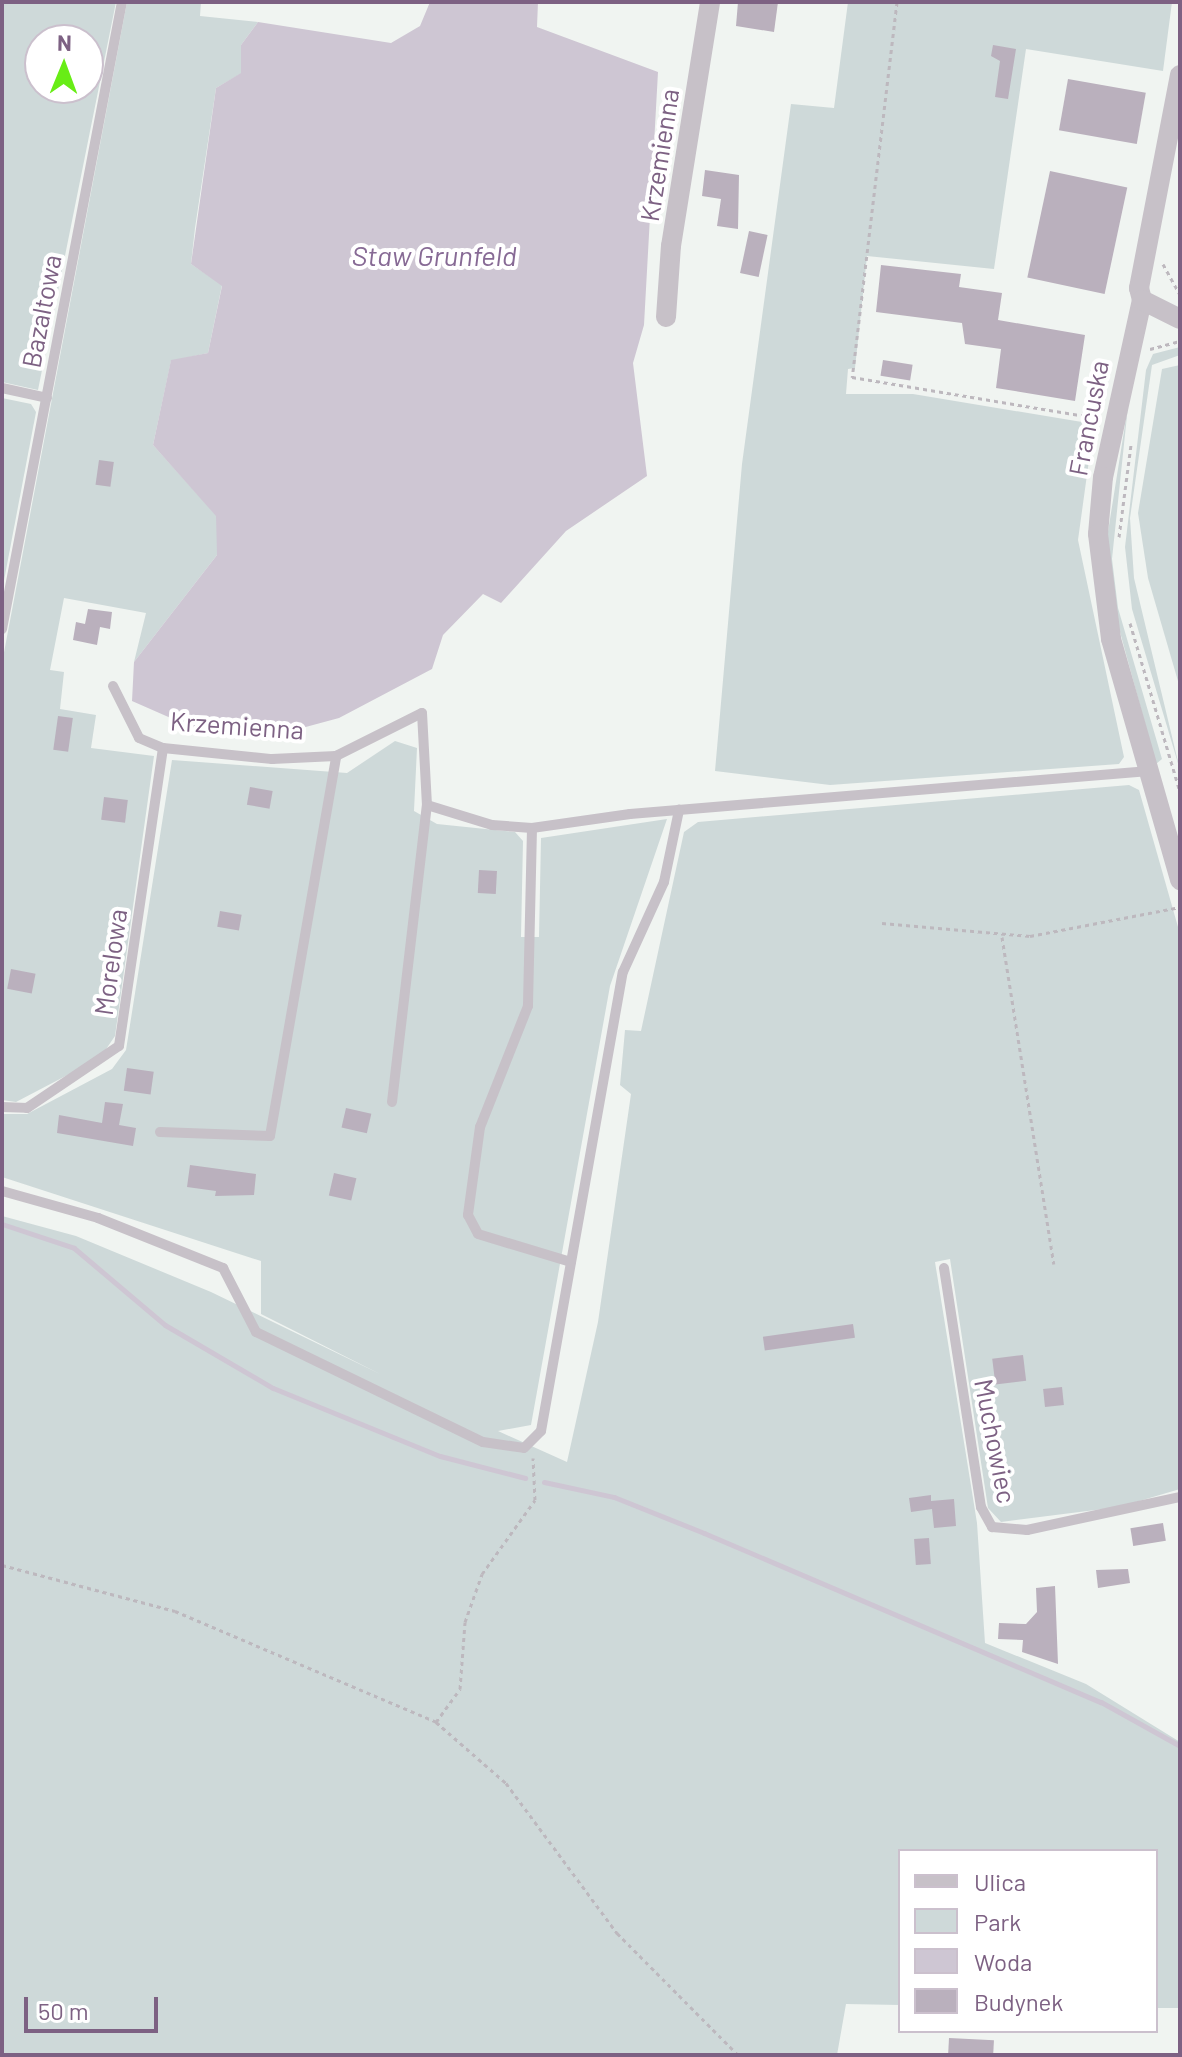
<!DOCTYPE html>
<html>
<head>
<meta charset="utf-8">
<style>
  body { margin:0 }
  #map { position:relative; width:1182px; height:2057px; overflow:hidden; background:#f0f4f1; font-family:Barlow,sans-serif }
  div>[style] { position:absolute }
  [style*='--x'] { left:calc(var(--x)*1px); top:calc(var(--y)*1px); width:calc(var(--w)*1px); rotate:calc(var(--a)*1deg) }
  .green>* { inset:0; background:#ced9d9 }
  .water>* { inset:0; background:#cec6d3 }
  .stream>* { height:5px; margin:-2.5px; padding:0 2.5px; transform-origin:2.5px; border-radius:2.5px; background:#cec6d3 }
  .building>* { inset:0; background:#bab0bd; transform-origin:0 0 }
  .path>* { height:3px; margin-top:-1.5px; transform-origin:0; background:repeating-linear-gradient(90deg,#bdb8be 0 4px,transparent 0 8px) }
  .service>* { height:10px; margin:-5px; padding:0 5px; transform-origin:5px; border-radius:5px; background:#c7c1c8 }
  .minor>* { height:20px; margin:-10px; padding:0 10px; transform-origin:10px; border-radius:10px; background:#c7c1c8 }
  span { translate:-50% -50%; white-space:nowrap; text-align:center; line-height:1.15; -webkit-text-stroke:8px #fff; paint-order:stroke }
  .street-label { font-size:26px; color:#7d6183 }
  .water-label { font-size:28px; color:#876a95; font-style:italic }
  .frame { position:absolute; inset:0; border:4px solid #7d6183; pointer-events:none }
  .legend { position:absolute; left:898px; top:1849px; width:260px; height:184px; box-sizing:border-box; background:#fff; border:2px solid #cbc0cd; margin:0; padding:10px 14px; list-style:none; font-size:24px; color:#7d6183 }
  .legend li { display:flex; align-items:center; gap:16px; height:40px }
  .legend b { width:40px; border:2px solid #cbc0cd }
  .north { position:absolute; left:24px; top:24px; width:80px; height:80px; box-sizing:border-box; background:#fff; border:2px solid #cbc0cd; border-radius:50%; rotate:1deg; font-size:22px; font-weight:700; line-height:32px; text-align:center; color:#7d6183 }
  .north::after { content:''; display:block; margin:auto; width:28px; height:36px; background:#68ed16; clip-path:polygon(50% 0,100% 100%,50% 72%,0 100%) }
  .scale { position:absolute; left:24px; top:1997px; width:134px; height:36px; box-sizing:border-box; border:4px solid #7d6183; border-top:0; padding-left:10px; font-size:24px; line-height:28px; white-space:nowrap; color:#7d6183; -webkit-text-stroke:6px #fff; paint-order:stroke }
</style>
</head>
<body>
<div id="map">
  <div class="green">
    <div style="clip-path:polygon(evenodd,2px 2px,116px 2px,38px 390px,2px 382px,2px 2px,88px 40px,88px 88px,40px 88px,40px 40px,88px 40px)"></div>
    <div style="clip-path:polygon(127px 2px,201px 2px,200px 16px,258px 22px,241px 45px,242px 73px,216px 88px,195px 228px,191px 264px,222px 285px,208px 353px,171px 361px,153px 445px,217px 516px,217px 555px,134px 662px,146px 613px,64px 598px,50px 670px,64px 672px,60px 709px,96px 715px,91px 748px,154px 756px,115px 1036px,100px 1058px,16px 1102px,2px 1100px,2px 663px)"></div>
    <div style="clip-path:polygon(848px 2px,1172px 2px,1163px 71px,1026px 49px,994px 269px,867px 256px,855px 368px,848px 369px,846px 394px,913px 394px,1094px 424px,1078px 540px,1124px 757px,1119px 764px,830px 785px,715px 771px,742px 464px,791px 104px,834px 108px)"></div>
    <div style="clip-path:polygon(1180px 347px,1180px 355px,1152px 365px,1130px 518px,1134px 578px,1180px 770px,1132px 609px,1125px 547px,1146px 370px,1153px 354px)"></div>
    <div style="clip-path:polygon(1180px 365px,1180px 688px,1148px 578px,1138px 513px,1162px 369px)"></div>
    <div style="clip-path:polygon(2px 398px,31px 404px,36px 412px,2px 591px)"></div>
    <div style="clip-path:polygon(1128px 406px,1112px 559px,1118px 608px,1162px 759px,1156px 764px,1117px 621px,1107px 538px)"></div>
    <div style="clip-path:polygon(395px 741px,417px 748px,414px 811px,437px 824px,515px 832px,523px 841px,521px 937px,539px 937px,541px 838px,667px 819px,610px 986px,531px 1425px,498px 1431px,567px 1462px,598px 1322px,631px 1094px,620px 1085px,625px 1030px,641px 1031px,684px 832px,698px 822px,1129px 785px,1139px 790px,1180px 934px,1180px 1489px,1119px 1507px,1001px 1522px,988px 1508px,950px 1259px,935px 1262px,977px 1523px,985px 1643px,1086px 1684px,1180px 1742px,1180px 2008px,1156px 2008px,1156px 1851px,900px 1851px,900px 2005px,846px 2004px,837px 2055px,2px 2055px,2px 1216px,76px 1236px,211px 1292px,380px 1374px,261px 1314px,261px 1261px,2px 1177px,2px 1114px,27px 1114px,112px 1069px,126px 1050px,172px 760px,347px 773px)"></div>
  </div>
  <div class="water">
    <div style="clip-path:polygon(430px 2px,538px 2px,537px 27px,658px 72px,644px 325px,633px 363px,647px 476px,566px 531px,501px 603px,483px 594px,443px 635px,432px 669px,339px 718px,276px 735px,198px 730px,132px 701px,134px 662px,217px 555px,216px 516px,153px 445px,171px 360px,208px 353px,222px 286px,191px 264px,216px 88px,241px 73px,241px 45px,258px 22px,391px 43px,420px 26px)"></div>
  </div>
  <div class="stream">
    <div style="--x:2;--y:1224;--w:76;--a:18.4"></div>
    <div style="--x:74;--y:1248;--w:119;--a:40.2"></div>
    <div style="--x:165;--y:1325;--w:125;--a:30.3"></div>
    <div style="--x:273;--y:1388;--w:180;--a:22.2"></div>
    <div style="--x:440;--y:1456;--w:88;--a:14.5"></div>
    <div style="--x:544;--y:1482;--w:72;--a:12.1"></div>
    <div style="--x:614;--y:1497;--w:97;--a:21.8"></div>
    <div style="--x:704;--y:1533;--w:431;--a:23.1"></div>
    <div style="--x:1101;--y:1702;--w:90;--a:29.1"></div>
  </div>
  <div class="building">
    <div style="clip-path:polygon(738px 2px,778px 2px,774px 32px,736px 26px)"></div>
    <div style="clip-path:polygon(993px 45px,1016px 49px,1008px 99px,995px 97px,1000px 61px,991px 56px)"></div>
    <div style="left:1068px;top:79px;width:79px;height:52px;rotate:10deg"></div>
    <div style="clip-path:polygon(705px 170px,739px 175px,738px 229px,717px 226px,721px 199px,702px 196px)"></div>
    <div style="left:1050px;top:171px;width:79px;height:109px;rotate:12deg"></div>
    <div style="left:749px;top:231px;width:19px;height:43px;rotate:12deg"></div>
    <div style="clip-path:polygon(881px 265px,961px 274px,959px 287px,1002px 293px,998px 320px,1085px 335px,1075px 401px,996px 388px,1001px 349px,965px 344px,962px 323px,876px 312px)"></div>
    <div style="left:883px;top:360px;width:30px;height:16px;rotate:9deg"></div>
    <div style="left:99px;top:460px;width:15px;height:25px;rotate:8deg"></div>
    <div style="clip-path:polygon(88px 609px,112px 612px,110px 629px,100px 627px,97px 645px,73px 640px,76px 622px,85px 624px)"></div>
    <div style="left:58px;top:716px;width:15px;height:34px;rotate:8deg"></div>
    <div style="left:250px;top:787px;width:23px;height:18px;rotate:10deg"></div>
    <div style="left:104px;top:797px;width:24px;height:23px;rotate:7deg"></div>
    <div style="left:479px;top:870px;width:18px;height:23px;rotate:3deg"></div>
    <div style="left:220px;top:911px;width:22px;height:16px;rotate:10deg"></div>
    <div style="left:11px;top:969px;width:25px;height:20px;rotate:11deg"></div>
    <div style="left:127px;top:1068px;width:27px;height:23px;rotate:8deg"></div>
    <div style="clip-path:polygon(105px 1102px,123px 1104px,119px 1125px,136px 1128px,133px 1146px,57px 1133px,59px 1115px,102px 1123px)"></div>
    <div style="left:346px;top:1108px;width:26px;height:20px;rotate:13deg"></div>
    <div style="clip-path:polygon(190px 1165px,256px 1174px,254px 1195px,215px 1196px,216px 1191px,187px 1187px)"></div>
    <div style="left:334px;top:1173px;width:23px;height:23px;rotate:13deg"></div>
    <div style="left:853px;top:1324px;width:14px;height:91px;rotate:82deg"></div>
    <div style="left:1023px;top:1355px;width:26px;height:31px;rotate:83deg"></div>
    <div style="left:1062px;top:1387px;width:18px;height:19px;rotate:84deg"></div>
    <div style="clip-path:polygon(931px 1495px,931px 1501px,954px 1499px,956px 1526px,934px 1528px,932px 1509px,911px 1512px,909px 1498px)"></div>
    <div style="left:1163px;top:1523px;width:18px;height:33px;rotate:81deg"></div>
    <div style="left:929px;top:1538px;width:26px;height:15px;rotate:86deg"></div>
    <div style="clip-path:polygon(1128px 1569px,1130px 1583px,1098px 1588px,1096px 1570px)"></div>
    <div style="clip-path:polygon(1055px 1586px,1058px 1664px,1022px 1652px,1023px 1640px,998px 1639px,999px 1623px,1026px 1624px,1037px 1612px,1036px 1588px)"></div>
    <div style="left:949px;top:2038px;width:45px;height:17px;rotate:3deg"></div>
  </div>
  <div class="path">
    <div style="--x:897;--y:2;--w:378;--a:96.8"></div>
    <div style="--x:852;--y:377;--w:249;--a:9.5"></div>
    <div style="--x:1163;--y:264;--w:35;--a:61"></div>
    <div style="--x:1150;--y:349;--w:31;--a:-15"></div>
    <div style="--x:1119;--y:537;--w:93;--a:-82.6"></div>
    <div style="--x:1130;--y:623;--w:176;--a:73.5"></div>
    <div style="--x:882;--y:923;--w:149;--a:5"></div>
    <div style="--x:1030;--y:936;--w:153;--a:-10.9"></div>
    <div style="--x:1002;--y:937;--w:331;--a:81"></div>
    <div style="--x:2;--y:1565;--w:179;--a:14.9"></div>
    <div style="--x:175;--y:1611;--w:284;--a:23"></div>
    <div style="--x:436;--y:1722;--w:93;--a:41.1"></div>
    <div style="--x:506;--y:1783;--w:187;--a:53.5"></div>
    <div style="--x:617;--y:1933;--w:172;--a:45.2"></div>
    <div style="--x:436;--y:1722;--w:41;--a:-54"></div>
    <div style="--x:460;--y:1689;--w:67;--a:-85.7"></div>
    <div style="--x:465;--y:1622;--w:51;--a:-70.5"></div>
    <div style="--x:482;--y:1574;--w:91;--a:-54.4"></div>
    <div style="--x:535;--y:1500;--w:42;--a:-92.7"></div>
  </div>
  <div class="service">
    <div style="--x:2;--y:388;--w:46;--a:12.5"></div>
    <div style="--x:2;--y:629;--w:638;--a:-79.17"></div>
    <div style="--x:113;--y:686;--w:58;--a:63.4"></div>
    <div style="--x:139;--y:738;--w:26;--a:23"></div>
    <div style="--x:163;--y:748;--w:110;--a:5.8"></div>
    <div style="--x:272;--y:759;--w:64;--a:-2.7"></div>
    <div style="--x:336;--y:756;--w:96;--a:-26.6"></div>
    <div style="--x:422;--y:713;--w:92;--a:86.9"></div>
    <div style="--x:427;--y:805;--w:68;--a:17.1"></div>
    <div style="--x:492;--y:825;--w:40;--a:4.3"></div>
    <div style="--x:532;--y:828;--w:99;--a:-8.1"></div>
    <div style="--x:630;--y:814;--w:521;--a:-4.74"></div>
    <div style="--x:532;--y:828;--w:178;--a:91.3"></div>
    <div style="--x:528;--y:1006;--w:130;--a:111.6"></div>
    <div style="--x:480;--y:1127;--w:89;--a:97.8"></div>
    <div style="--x:468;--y:1215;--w:21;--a:62"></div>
    <div style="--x:478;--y:1234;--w:97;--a:16.8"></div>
    <div style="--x:392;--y:1102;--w:299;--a:-83.3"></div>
    <div style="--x:2;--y:1107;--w:25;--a:2"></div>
    <div style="--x:27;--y:1108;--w:111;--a:-34"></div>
    <div style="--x:119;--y:1046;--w:301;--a:-81.6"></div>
    <div style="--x:160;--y:1132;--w:110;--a:2.1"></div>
    <div style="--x:270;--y:1136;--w:386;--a:-80.1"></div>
    <div style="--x:2;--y:1191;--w:100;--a:15.7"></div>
    <div style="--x:98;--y:1218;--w:135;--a:21.8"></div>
    <div style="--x:223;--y:1268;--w:72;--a:62.7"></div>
    <div style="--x:256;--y:1332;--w:252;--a:25.9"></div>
    <div style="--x:483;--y:1442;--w:41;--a:8.3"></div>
    <div style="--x:524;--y:1448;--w:24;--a:-45"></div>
    <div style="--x:541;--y:1431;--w:466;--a:-79.9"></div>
    <div style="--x:623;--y:972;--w:99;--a:-65.5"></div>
    <div style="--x:664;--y:882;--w:74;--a:-78.2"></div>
    <div style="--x:944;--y:1268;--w:242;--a:81.2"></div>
    <div style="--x:981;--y:1507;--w:23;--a:61"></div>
    <div style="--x:992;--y:1527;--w:35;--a:5"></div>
    <div style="--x:1027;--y:1530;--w:157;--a:-12.2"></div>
  </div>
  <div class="minor">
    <div style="--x:1180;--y:75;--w:217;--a:100.9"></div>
    <div style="--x:1139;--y:288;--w:12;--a:76"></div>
    <div style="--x:1142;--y:300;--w:181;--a:102.4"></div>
    <div style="--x:1103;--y:477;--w:57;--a:95"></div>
    <div style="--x:1098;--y:534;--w:106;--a:82.9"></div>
    <div style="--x:1111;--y:639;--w:251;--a:74"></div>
    <div style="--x:1142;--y:300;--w:42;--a:26.6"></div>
    <div style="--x:666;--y:317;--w:71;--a:-86"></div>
    <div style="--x:671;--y:246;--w:247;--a:-80.9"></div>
  </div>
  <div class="street-label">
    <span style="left:659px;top:155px;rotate:-81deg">Krzemienna</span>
    <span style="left:41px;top:311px;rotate:-79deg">Bazaltowa</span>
    <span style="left:1088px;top:418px;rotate:-79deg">Francuska</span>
    <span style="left:237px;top:725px;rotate:4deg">Krzemienna</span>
    <span style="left:110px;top:962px;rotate:-82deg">Morelowa</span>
    <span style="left:996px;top:1441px;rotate:79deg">Muchowiec</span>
  </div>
  <div class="water-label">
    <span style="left:434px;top:255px">Staw Grunfeld</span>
  </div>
  <div class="frame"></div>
  <ul class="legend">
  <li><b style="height:10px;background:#c7c1c8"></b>Ulica</li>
  <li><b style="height:22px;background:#ced9d9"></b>Park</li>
  <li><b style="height:22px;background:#cec6d3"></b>Woda</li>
  <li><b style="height:22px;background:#bab0bd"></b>Budynek</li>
  </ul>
  <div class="north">N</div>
  <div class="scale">50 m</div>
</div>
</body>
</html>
